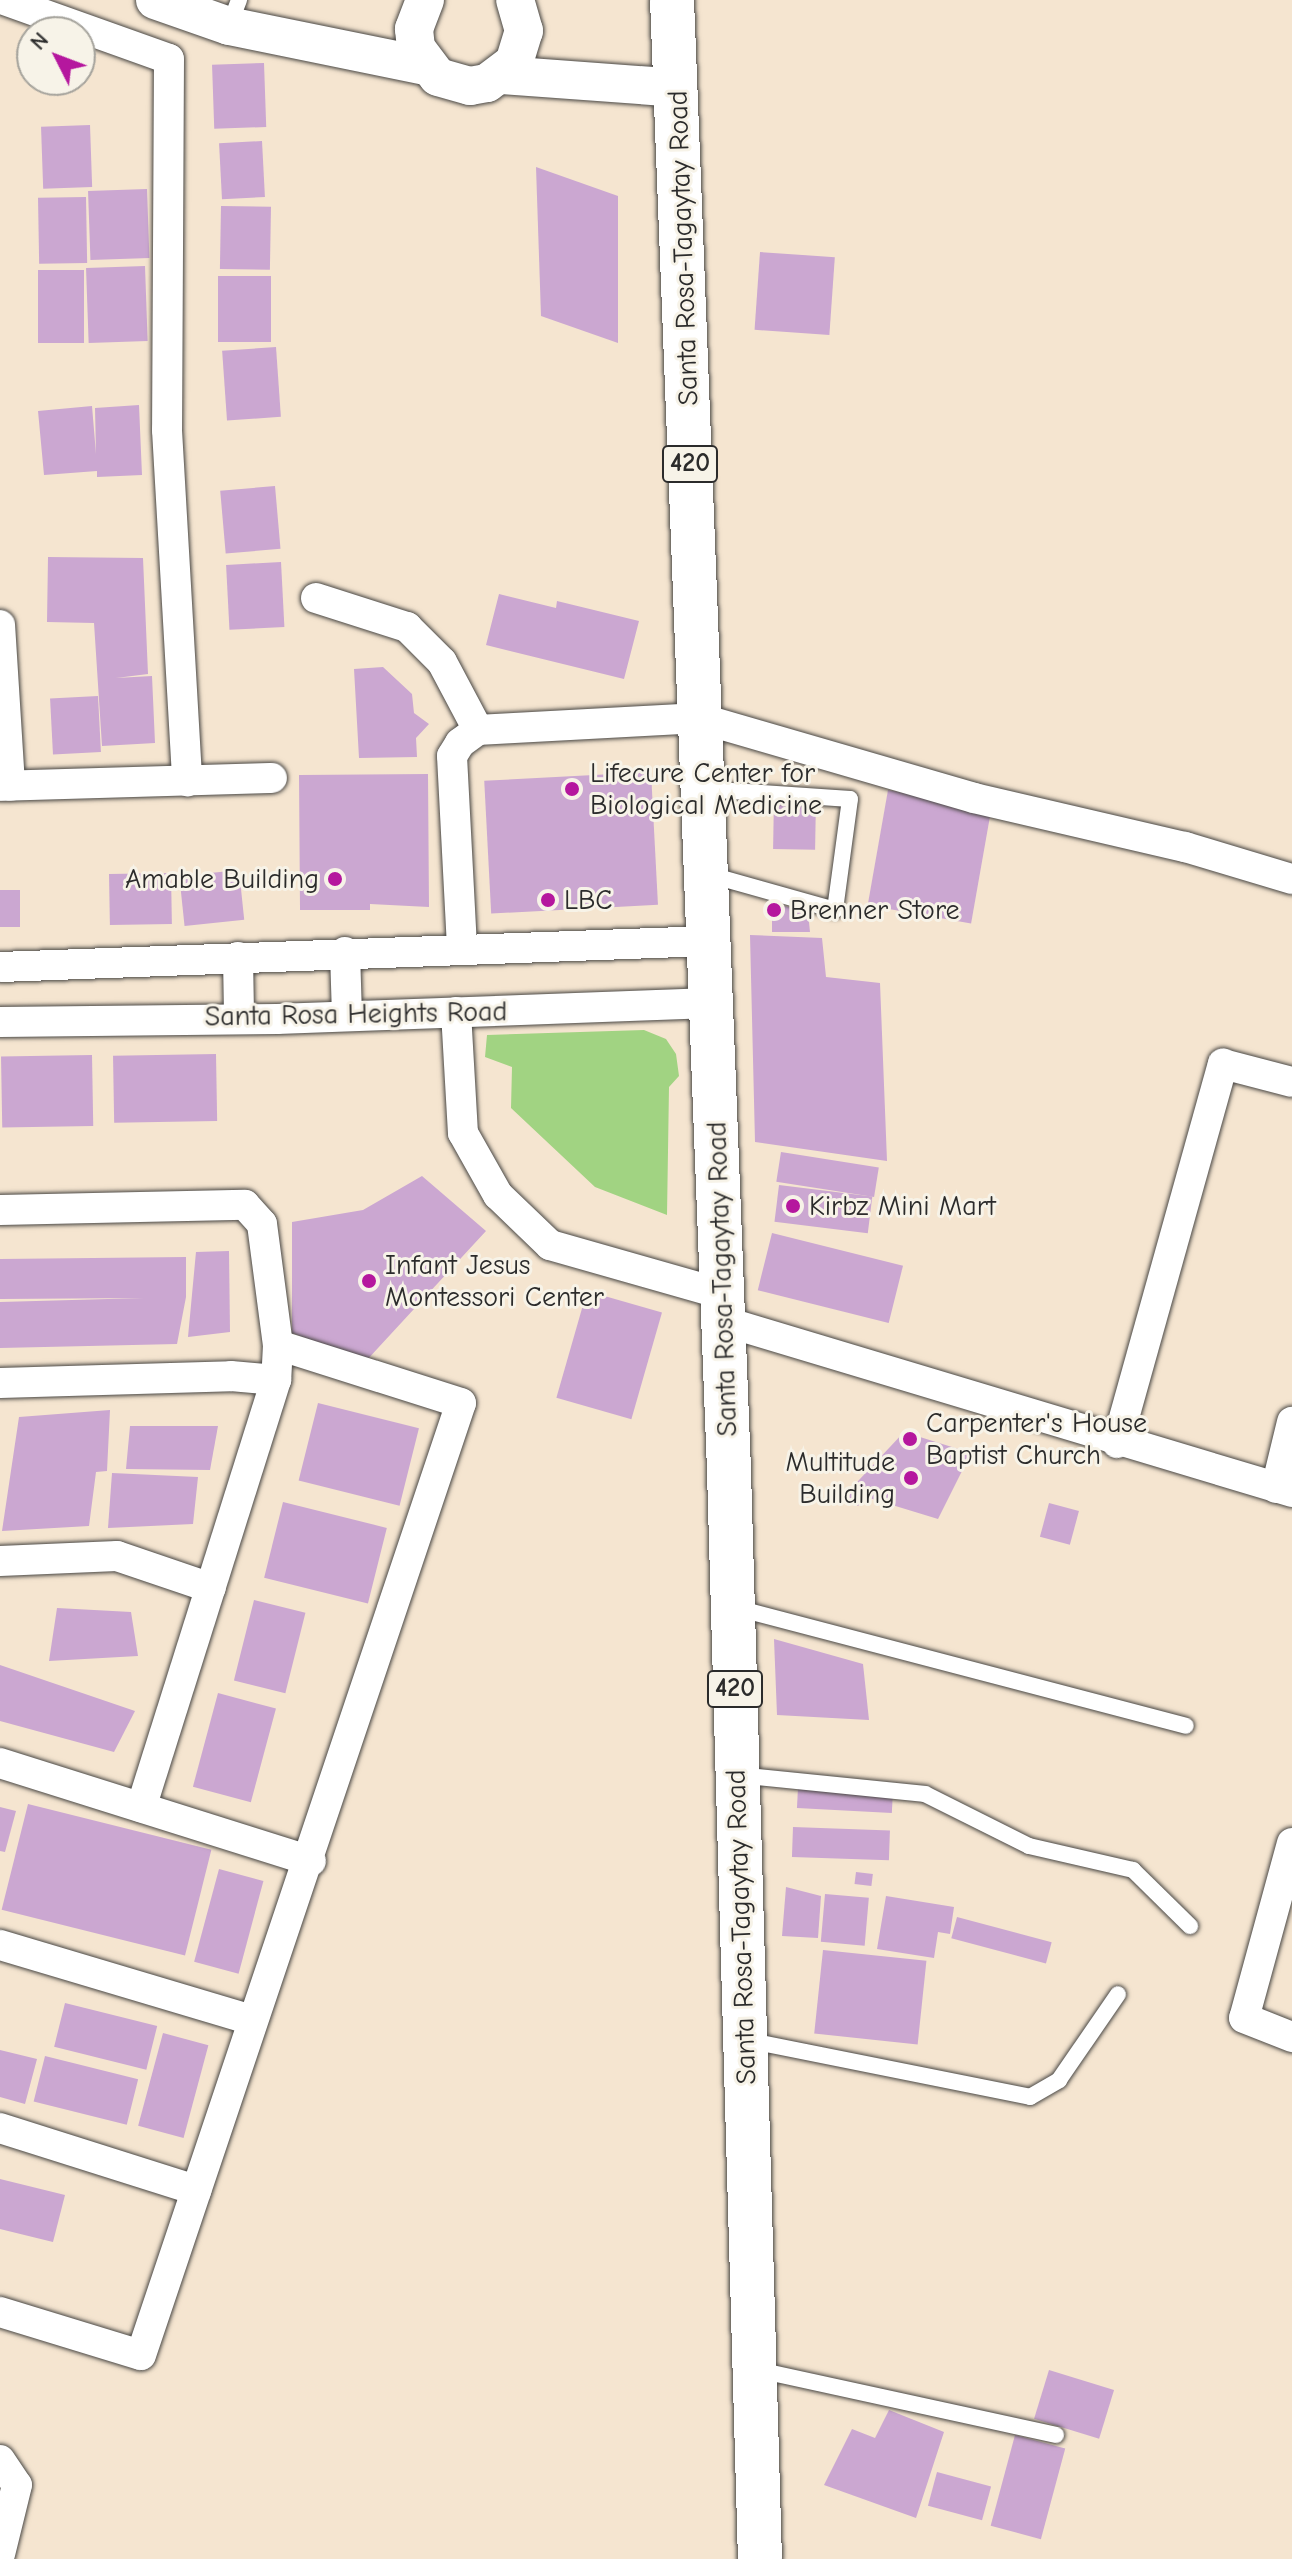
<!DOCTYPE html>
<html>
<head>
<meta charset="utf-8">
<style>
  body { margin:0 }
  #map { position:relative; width:1292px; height:2559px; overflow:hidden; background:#f5e5d0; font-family:"Comic Neue",sans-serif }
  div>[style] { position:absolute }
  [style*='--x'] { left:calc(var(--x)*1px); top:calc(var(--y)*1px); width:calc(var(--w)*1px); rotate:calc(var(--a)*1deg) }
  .green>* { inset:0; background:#a1d382 }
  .building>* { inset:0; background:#cba7d1; transform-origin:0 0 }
  .roads { filter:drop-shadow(0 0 2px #494744) drop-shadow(0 0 2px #494744) }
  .service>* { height:16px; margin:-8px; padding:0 8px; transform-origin:8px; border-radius:8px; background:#fff }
  .minor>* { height:30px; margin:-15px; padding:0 15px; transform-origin:15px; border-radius:15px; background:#fff }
  .tertiary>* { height:38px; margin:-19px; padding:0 19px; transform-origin:19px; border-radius:19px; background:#fff }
  .primary>* { height:44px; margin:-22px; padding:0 22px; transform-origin:22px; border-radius:22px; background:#fff }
  .dots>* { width:22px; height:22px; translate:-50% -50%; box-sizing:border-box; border:4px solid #f7f3e8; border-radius:50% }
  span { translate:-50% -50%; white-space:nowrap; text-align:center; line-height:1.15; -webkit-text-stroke:6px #f7f3e8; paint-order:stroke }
  .shield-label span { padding:2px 6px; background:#f7f3e8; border:2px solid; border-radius:6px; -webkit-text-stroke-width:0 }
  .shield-label { font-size:26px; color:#2b2b2b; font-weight:700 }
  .street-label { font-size:28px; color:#2b2b2b }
  .poi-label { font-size:28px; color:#2b2b2b }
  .left { translate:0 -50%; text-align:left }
  .right { translate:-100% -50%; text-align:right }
  .north { position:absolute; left:16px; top:16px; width:80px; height:80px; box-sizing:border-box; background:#f7f3e8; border:2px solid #a5a39c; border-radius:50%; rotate:312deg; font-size:22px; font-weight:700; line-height:32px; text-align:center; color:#2b2b2b }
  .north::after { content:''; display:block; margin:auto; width:28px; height:36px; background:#b5179e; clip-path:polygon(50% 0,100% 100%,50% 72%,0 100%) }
</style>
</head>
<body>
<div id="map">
  <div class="green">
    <div style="clip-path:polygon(644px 1030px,666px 1039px,676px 1054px,679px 1076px,669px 1087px,667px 1215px,595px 1187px,511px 1108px,512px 1067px,485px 1057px,487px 1035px)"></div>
  </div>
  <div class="building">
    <div style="left:264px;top:63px;width:64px;height:52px;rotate:88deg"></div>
    <div style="left:90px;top:125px;width:62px;height:49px;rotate:88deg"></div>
    <div style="left:262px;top:141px;width:56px;height:43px;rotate:87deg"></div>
    <div style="clip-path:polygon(536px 167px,618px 196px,618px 343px,541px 316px)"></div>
    <div style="left:147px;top:189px;width:69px;height:59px;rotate:88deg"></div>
    <div style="left:86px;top:197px;width:66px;height:48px;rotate:89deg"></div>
    <div style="left:221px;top:206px;width:50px;height:63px;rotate:1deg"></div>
    <div style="left:760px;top:252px;width:75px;height:78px;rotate:4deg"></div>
    <div style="left:145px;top:266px;width:75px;height:59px;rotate:88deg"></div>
    <div style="left:84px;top:270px;width:73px;height:46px;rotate:90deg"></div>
    <div style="left:218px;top:276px;width:53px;height:66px"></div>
    <div style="left:276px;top:347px;width:70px;height:54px;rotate:86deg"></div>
    <div style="clip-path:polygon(139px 405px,142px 475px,97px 477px,97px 471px,44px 475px,38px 411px,92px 406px,96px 454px,95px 408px)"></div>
    <div style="left:275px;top:486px;width:63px;height:55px;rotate:85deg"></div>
    <div style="clip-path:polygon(48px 557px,143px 558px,148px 674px,116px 678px,152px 676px,155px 743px,102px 746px,94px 623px,47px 622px)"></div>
    <div style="left:281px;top:562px;width:65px;height:55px;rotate:87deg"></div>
    <div style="clip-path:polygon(499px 594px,556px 608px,557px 601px,639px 621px,624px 679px,486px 645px)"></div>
    <div style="clip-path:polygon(383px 667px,412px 694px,414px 713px,429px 724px,416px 738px,417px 757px,359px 758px,354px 669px)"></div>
    <div style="left:98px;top:696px;width:56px;height:48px;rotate:87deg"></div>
    <div style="left:651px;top:772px;width:133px;height:167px;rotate:87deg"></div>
    <div style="clip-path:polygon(428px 774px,429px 907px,370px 904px,370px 910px,300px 910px,299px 775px)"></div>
    <div style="left:888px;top:790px;width:105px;height:117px;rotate:10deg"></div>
    <div style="left:774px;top:797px;width:42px;height:52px;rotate:1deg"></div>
    <div style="left:239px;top:870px;width:50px;height:60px;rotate:84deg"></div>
    <div style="left:171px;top:873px;width:51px;height:62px;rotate:89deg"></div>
    <div style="left:0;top:890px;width:20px;height:37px"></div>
    <div style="clip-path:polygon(772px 902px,808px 913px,810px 932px,772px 932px)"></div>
    <div style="clip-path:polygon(750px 935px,822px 938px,826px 977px,880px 983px,887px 1161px,755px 1142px)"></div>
    <div style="left:216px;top:1054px;width:67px;height:103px;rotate:89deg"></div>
    <div style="left:92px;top:1055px;width:71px;height:91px;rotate:89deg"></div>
    <div style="left:781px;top:1152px;width:99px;height:30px;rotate:9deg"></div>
    <div style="clip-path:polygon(422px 1176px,486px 1231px,366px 1361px,292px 1333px,292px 1222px,363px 1210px)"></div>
    <div style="left:779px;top:1185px;width:94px;height:37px;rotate:7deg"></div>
    <div style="left:772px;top:1233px;width:135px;height:59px;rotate:14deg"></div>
    <div style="clip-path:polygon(229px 1251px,230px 1332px,188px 1337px,196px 1252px)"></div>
    <div style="clip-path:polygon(186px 1257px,186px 1297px,177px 1344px,0 1348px,0 1302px,144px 1298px,0 1299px,0 1259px)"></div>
    <div style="left:587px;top:1291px;width:78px;height:111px;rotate:16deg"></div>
    <div style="left:318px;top:1403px;width:104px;height:80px;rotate:14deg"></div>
    <div style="clip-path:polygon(110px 1410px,107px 1471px,96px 1472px,89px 1526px,2px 1531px,19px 1417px)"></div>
    <div style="clip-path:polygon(130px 1426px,218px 1426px,210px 1470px,126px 1469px)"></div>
    <div style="clip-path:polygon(904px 1432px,971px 1453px,938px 1519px,866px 1497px,858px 1506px,844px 1496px)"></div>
    <div style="clip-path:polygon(112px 1473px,198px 1477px,193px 1524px,108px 1528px)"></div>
    <div style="left:283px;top:1502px;width:107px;height:78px;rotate:14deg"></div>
    <div style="left:1049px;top:1503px;width:31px;height:35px;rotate:15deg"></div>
    <div style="left:254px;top:1600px;width:53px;height:83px;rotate:14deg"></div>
    <div style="clip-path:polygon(57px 1608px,131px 1612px,138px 1656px,49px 1661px)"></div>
    <div style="clip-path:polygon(774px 1639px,863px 1664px,869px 1720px,777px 1715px)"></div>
    <div style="clip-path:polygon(0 1665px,135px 1711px,114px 1752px,0 1721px)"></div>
    <div style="left:218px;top:1693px;width:60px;height:97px;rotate:15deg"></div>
    <div style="left:798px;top:1788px;width:95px;height:20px;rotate:3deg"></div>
    <div style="left:28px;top:1804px;width:189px;height:109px;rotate:14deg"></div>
    <div style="clip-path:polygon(0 1807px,16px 1811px,5px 1852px,0 1851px)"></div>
    <div style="left:793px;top:1827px;width:97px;height:30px;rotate:2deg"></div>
    <div style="left:219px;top:1869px;width:46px;height:96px;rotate:15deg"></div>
    <div style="left:856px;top:1872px;width:17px;height:12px;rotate:7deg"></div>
    <div style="clip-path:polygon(786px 1887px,821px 1896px,818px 1938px,782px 1936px)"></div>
    <div style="left:825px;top:1894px;width:44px;height:48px;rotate:5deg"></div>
    <div style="clip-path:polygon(886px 1896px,954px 1907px,950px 1934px,938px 1932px,934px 1958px,877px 1949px)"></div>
    <div style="left:957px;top:1917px;width:98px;height:22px;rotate:15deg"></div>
    <div style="left:823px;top:1950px;width:104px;height:84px;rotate:6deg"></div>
    <div style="left:65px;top:2003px;width:95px;height:45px;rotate:14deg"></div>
    <div style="left:163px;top:2033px;width:47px;height:96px;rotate:15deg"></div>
    <div style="clip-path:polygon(0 2050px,37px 2059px,25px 2104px,0 2097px)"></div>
    <div style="left:45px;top:2056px;width:96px;height:47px;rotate:14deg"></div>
    <div style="clip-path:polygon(0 2179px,65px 2195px,53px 2242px,0 2229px)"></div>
    <div style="left:1049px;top:2370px;width:68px;height:51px;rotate:17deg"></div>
    <div style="clip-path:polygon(889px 2410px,944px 2432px,916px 2518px,824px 2485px,852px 2429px,875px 2438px)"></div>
    <div style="left:1015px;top:2435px;width:52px;height:94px;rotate:15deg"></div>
    <div style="left:937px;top:2472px;width:56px;height:35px;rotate:15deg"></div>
  </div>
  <div class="roads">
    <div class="service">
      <div style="--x:229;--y:26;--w:28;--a:-69"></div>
      <div style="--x:703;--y:789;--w:147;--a:3.9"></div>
      <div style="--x:850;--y:799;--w:112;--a:97.7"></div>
      <div style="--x:835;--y:910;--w:133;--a:-164.3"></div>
      <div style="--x:733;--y:1607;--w:468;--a:14.7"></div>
      <div style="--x:738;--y:1775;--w:188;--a:5.8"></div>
      <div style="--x:925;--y:1794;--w:116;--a:26.6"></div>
      <div style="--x:1029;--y:1846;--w:107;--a:13"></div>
      <div style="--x:1133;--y:1870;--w:80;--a:44.5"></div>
      <div style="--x:746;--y:2040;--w:290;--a:11.3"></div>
      <div style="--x:1030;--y:2097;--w:34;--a:-30"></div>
      <div style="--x:1059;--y:2080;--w:104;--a:-55.5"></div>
      <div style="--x:758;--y:2370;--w:305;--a:12.3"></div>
    </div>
    <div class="minor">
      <div style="--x:4;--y:0;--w:175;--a:19.7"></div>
      <div style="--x:169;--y:59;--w:371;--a:90.3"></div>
      <div style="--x:167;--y:430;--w:352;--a:86.7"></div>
      <div style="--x:316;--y:598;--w:96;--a:17.7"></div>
      <div style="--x:407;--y:627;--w:49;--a:45"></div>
      <div style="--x:442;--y:662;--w:77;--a:62.1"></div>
      <div style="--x:0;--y:625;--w:161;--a:86.4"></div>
      <div style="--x:0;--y:786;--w:272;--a:-1.7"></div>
      <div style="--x:462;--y:947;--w:191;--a:-93"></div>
      <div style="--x:452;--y:756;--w:15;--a:-58"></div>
      <div style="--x:460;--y:743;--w:22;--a:-36"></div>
      <div style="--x:478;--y:730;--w:221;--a:-3.1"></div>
      <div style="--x:699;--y:718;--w:286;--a:16.2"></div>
      <div style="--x:974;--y:798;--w:217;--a:13.1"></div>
      <div style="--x:1185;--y:847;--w:112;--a:16.7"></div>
      <div style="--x:345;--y:952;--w:63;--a:88.2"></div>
      <div style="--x:238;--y:957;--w:60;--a:89"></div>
      <div style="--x:0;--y:967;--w:708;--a:-2.1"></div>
      <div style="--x:456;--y:1012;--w:121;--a:86.7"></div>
      <div style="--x:463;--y:1133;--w:71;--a:60.6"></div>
      <div style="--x:498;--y:1195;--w:72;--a:43.9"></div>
      <div style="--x:550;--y:1245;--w:179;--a:15.9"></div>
      <div style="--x:0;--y:1022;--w:277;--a:-0.6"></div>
      <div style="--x:277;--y:1019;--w:434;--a:-2.1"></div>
      <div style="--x:0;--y:1210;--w:245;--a:-1.2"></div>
      <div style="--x:245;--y:1205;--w:25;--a:48"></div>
      <div style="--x:262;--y:1224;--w:122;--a:82.5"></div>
      <div style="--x:278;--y:1345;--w:35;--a:93"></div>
      <div style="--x:276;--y:1380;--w:448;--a:107.5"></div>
      <div style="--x:723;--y:1321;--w:594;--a:16.73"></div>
      <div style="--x:0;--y:1383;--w:231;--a:-1.7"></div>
      <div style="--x:231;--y:1376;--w:45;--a:5.1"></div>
      <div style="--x:1117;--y:1443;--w:394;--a:-74.4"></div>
      <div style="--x:1223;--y:1064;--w:71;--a:14.6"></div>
      <div style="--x:1276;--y:1488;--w:68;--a:-76.4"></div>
      <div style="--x:0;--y:1561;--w:117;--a:-2.4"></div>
      <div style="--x:117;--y:1556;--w:99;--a:18.8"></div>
      <div style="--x:0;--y:1763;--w:326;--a:17.5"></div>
      <div style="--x:1292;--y:1843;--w:181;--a:105.3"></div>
      <div style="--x:1244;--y:2018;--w:52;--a:21.6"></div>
      <div style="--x:0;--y:1945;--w:263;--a:16.6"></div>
      <div style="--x:0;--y:2128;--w:206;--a:17.6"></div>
      <div style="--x:0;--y:2312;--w:147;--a:17"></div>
      <div style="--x:141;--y:2355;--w:1004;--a:-71.42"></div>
      <div style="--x:461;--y:1403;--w:192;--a:-162.4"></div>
      <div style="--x:0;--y:2460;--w:30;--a:56"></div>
      <div style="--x:17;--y:2485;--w:71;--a:103.8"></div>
    </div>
    <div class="tertiary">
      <div style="--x:155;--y:0;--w:78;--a:19.4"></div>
      <div style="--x:229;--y:26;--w:201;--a:11.5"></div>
      <div style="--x:425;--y:0;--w:31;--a:111"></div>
      <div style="--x:414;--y:29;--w:19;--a:84"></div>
      <div style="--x:416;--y:48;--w:36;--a:53"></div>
      <div style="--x:438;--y:77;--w:33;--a:16"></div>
      <div style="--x:470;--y:86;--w:17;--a:-10"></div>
      <div style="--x:487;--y:83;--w:34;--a:-37"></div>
      <div style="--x:514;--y:63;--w:34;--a:-73"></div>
      <div style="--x:524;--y:31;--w:32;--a:-106"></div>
      <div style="--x:502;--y:75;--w:175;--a:4.2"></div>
    </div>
    <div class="primary">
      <div style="--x:672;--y:0;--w:1472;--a:87.78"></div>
      <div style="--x:729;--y:1471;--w:1088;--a:88.37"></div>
    </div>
  </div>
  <div class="dots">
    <div style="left:572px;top:789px;background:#b5179e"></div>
    <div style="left:335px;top:879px;background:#b5179e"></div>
    <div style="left:548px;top:900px;background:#b5179e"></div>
    <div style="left:774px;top:910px;background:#b5179e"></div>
    <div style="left:793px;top:1206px;background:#b5179e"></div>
    <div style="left:369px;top:1281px;background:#b5179e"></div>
    <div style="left:910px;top:1439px;background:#b5179e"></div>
    <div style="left:911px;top:1478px;background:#b5179e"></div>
  </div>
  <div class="shield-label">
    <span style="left:690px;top:464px">420</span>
    <span style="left:735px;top:1689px">420</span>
  </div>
  <div class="street-label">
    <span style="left:683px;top:248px;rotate:-92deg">Santa Rosa-Tagaytay Road</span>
    <span style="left:356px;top:1014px;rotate:-1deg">Santa Rosa Heights Road</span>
    <span style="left:722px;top:1279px;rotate:-92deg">Santa Rosa-Tagaytay Road</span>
    <span style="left:741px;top:1927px;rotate:-92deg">Santa Rosa-Tagaytay Road</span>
  </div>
  <div class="poi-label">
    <span class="left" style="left:590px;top:789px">Lifecure Center for<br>Biological Medicine</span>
    <span class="right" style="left:319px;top:879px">Amable Building</span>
    <span class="left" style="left:564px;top:900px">LBC</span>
    <span class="left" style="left:790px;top:910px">Brenner Store</span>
    <span class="left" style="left:809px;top:1206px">Kirbz Mini Mart</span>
    <span class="left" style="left:385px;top:1281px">Infant Jesus<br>Montessori Center</span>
    <span class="left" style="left:926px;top:1439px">Carpenter's House<br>Baptist Church</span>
    <span class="right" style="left:895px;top:1478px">Multitude<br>Building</span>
  </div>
  <div class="north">N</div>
</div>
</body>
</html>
